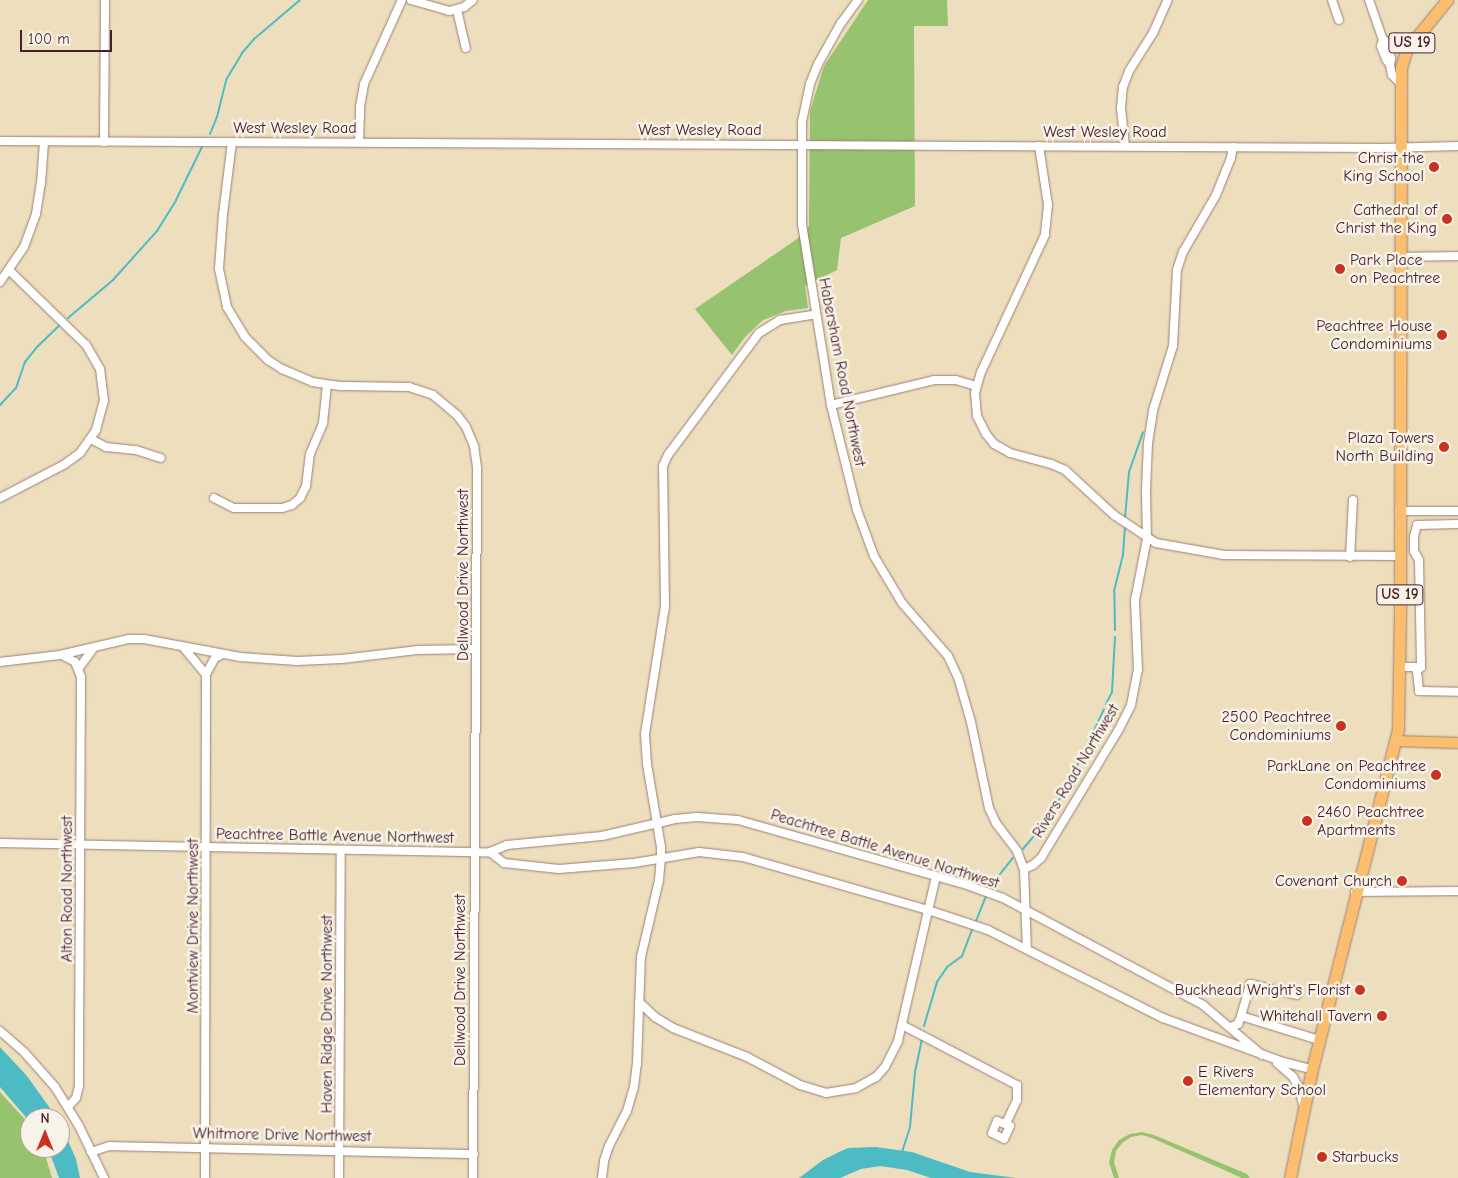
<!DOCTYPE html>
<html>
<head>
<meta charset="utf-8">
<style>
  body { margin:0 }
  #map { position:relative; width:1458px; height:1178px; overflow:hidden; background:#eddfbd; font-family:"Comic Neue",sans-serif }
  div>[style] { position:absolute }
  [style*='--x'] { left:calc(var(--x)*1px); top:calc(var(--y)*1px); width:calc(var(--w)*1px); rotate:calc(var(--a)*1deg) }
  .green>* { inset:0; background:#97c26f }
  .water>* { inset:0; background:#4dbbc3 }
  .stream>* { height:2px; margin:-1px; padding:0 1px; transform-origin:1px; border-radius:1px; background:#4dbbc3 }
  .roads { filter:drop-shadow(0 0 1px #9c7f74) drop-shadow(0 0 1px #9c7f74) }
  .minor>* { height:8px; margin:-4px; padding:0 4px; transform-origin:4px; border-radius:4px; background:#fff }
  .major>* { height:10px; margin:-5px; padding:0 5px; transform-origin:5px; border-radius:5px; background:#fbbe6e }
  .highway>* { height:11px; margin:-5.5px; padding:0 5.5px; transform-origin:5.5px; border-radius:5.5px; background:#fbbe6e }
  .dots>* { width:14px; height:14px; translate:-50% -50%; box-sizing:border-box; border:2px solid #f7f3e8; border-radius:50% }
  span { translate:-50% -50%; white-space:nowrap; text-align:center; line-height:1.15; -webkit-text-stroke:5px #f7f3e8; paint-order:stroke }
  .shield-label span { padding:1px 4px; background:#f7f3e8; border:1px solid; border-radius:4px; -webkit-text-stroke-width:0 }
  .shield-label { font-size:15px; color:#4a1f2b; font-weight:700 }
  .street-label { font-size:16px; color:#4a1f2b }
  .poi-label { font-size:16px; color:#4a1f2b }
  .right { translate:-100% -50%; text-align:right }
  .left { translate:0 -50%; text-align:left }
  .north { position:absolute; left:20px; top:1108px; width:50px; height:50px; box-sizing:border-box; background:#f7f3e8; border:1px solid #b29e9c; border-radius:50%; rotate:0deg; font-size:14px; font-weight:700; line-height:20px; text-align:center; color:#4a1f2b }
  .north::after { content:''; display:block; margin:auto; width:18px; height:22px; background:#c8321e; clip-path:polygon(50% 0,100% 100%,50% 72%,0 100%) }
  .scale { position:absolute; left:20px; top:30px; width:92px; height:22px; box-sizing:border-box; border:2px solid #4a1f2b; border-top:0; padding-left:6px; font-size:15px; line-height:18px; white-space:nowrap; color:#4a1f2b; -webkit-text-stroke:4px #f7f3e8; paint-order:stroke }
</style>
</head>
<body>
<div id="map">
  <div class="green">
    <div style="clip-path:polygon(868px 0,947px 0,948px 26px,914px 26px,915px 206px,841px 238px,837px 270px,805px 286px,808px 308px,786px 311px,763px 320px,745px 337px,732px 355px,695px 309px,797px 239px,809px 226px,810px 111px,824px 66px)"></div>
    <div style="clip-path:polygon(0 1092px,30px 1125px,30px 1148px,43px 1148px,52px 1178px,0 1178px)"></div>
    <div style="clip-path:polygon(1142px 1132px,1154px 1135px,1247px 1174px,1250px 1178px,1242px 1178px,1152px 1138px,1142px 1135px,1131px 1137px,1122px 1143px,1116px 1151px,1114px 1162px,1119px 1178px,1114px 1178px,1109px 1162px,1112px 1150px,1119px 1140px,1130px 1134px)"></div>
  </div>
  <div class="water">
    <div style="clip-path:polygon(0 1047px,27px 1076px,57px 1118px,30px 1118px,30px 1122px,0 1087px)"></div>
    <div style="clip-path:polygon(60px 1123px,76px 1159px,80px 1178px,59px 1178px,48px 1148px,60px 1148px)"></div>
    <div style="clip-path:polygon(876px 1147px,912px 1152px,970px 1172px,1016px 1178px,931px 1178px,907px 1170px,880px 1166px,861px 1169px,840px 1178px,799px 1178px,823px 1160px,839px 1152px,848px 1148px)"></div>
  </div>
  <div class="stream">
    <div style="--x:210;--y:134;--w:18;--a:-68"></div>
    <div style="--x:217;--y:117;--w:38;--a:-76"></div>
    <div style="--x:226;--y:80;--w:31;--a:-59"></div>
    <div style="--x:242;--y:53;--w:18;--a:-49"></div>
    <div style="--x:254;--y:39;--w:60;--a:-40.3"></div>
    <div style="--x:68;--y:318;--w:59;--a:-40.2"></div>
    <div style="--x:113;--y:280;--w:66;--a:-48.1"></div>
    <div style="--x:157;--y:231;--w:36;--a:-58"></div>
    <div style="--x:176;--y:200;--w:59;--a:-63.9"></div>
    <div style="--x:0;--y:405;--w:23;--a:-47"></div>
    <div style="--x:16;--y:388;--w:28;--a:-71"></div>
    <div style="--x:25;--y:362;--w:19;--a:-51"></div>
    <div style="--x:37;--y:347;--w:32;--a:-44"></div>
    <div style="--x:1125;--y:518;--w:46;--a:-85"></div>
    <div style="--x:1129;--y:472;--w:42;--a:-70.7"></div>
    <div style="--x:1115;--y:630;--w:39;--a:-91"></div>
    <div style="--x:1114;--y:591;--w:37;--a:-76"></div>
    <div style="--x:1123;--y:555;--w:28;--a:-86"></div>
    <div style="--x:1106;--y:704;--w:13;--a:-63"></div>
    <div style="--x:1112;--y:692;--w:55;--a:-86.9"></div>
    <div style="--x:1023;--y:849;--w:33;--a:-50"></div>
    <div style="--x:1044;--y:824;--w:44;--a:-58.1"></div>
    <div style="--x:1067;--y:787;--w:86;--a:-64.6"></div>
    <div style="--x:990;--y:887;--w:37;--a:-52"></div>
    <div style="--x:976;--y:921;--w:27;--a:-68"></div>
    <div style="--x:924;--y:1026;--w:46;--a:-73.5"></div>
    <div style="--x:937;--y:982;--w:18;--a:-56"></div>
    <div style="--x:947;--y:967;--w:19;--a:-36"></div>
    <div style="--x:962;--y:956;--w:28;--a:-69"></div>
    <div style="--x:902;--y:1152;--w:26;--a:-72"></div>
    <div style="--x:910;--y:1127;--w:55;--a:-84.8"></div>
    <div style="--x:915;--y:1072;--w:34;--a:-78"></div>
  </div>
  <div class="roads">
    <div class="minor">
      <div style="--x:411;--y:0;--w:40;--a:16"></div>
      <div style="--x:449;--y:11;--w:16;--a:-15"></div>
      <div style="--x:464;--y:7;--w:11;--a:-38"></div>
      <div style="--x:858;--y:0;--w:29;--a:126"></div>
      <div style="--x:841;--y:23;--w:47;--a:119.3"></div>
      <div style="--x:818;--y:64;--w:22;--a:112"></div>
      <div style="--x:810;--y:84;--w:39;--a:102"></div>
      <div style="--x:802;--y:122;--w:102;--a:90"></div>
      <div style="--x:802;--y:224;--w:183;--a:80.9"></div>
      <div style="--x:831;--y:405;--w:108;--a:76.1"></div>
      <div style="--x:857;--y:510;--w:49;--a:69.7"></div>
      <div style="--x:874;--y:556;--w:55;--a:59.2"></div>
      <div style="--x:902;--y:603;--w:70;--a:49"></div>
      <div style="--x:948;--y:656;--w:23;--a:65"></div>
      <div style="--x:958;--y:677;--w:47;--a:73.9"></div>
      <div style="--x:971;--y:722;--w:88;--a:78.2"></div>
      <div style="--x:989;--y:808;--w:17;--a:65"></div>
      <div style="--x:996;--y:823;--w:35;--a:53"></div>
      <div style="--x:1017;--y:851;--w:19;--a:69"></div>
      <div style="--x:1024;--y:869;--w:80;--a:87.9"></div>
      <div style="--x:1332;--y:0;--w:21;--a:71"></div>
      <div style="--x:1369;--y:0;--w:42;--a:70.7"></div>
      <div style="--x:1383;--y:40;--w:6;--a:108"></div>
      <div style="--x:1381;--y:46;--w:14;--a:69"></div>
      <div style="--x:1386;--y:59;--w:7;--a:56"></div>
      <div style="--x:1390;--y:65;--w:10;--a:79"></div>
      <div style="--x:1392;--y:75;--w:11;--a:45"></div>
      <div style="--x:457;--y:10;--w:39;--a:77"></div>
      <div style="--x:1383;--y:40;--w:6;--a:51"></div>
      <div style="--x:1387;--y:45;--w:14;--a:73"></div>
      <div style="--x:1391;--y:58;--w:7;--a:98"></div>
      <div style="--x:1383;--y:40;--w:25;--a:23"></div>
      <div style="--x:0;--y:141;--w:1384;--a:0.29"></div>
      <div style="--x:1384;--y:148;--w:74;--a:-1.5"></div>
      <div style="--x:104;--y:142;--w:142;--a:-89.6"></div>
      <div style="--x:232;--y:142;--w:73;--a:97.1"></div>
      <div style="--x:223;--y:214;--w:55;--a:94.2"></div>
      <div style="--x:219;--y:269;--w:39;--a:78"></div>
      <div style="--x:227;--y:307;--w:35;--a:59"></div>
      <div style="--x:245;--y:337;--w:33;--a:45"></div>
      <div style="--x:268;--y:360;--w:17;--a:33"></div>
      <div style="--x:282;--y:369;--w:33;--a:23"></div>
      <div style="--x:312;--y:382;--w:30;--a:8"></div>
      <div style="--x:342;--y:386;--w:67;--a:0.9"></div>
      <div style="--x:409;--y:387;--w:25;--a:18"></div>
      <div style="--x:433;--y:395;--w:31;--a:40"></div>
      <div style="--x:457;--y:415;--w:15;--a:53"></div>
      <div style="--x:466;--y:427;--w:21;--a:67"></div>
      <div style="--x:474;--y:446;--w:22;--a:82"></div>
      <div style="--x:477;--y:468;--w:710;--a:90.32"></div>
      <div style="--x:359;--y:142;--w:35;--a:-88"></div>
      <div style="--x:360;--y:107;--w:23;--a:-80"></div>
      <div style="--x:364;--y:84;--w:92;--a:-65.7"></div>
      <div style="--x:1039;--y:146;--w:60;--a:81.3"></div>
      <div style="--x:1048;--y:205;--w:30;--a:96"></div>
      <div style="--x:1045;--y:235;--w:151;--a:115"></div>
      <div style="--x:981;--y:372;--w:22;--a:106"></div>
      <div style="--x:975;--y:393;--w:23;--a:85"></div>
      <div style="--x:977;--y:416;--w:20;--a:63"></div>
      <div style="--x:986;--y:434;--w:13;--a:51"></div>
      <div style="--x:994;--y:444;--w:18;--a:29"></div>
      <div style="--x:1010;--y:453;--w:42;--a:15"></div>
      <div style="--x:1051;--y:464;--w:15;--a:23"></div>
      <div style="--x:1065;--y:470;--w:67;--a:42.6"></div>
      <div style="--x:1114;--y:515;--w:50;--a:33.7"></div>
      <div style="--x:1156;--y:543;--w:69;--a:10"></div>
      <div style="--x:1224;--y:555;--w:175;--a:0.3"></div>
      <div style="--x:1125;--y:146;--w:38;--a:-96"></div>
      <div style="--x:1121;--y:108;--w:21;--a:-85"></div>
      <div style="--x:1123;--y:87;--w:17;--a:-69"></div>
      <div style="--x:1129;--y:71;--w:45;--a:-57.7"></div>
      <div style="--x:1153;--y:33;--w:36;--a:-66"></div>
      <div style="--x:1400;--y:257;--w:58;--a:-1"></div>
      <div style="--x:0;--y:282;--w:42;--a:-55.6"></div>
      <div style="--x:24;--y:247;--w:35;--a:-70"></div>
      <div style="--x:36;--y:214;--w:30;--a:-81"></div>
      <div style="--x:41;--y:184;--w:42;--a:-85.9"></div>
      <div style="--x:831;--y:405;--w:106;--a:-13.6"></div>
      <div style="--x:934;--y:380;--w:22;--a:0"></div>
      <div style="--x:956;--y:380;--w:21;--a:17"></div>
      <div style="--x:91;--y:439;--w:17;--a:28"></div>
      <div style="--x:106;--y:447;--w:30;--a:6"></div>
      <div style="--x:136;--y:450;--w:26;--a:18"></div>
      <div style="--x:0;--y:498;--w:73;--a:-27.6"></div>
      <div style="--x:65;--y:464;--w:19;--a:-36"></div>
      <div style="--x:80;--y:453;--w:28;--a:-55"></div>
      <div style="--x:96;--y:430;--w:30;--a:-75"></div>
      <div style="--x:104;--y:401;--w:32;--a:-97"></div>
      <div style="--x:100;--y:369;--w:28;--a:-120"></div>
      <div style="--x:86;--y:345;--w:107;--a:-135.8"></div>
      <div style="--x:214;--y:498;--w:22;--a:27"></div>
      <div style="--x:234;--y:508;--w:48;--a:0"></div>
      <div style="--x:282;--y:508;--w:10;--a:-17"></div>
      <div style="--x:292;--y:505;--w:11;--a:-41"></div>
      <div style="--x:300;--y:498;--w:13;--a:-63"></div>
      <div style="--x:306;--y:486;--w:32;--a:-83"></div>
      <div style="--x:310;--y:454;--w:34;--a:-67"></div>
      <div style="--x:323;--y:423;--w:38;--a:-84"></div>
      <div style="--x:1399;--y:511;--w:59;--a:0"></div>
      <div style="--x:1458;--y:524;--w:41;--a:178.6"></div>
      <div style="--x:1417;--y:525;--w:12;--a:104"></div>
      <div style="--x:1414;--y:537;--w:14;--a:90"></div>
      <div style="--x:1414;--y:551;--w:10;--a:61"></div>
      <div style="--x:1419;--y:560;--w:107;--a:88.9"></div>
      <div style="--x:1421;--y:667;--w:6;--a:135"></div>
      <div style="--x:1417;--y:671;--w:20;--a:84"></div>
      <div style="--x:1419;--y:691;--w:39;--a:1"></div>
      <div style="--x:1350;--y:557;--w:57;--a:-87"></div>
      <div style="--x:183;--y:647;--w:35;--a:50"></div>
      <div style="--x:62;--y:655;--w:15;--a:28"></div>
      <div style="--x:75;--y:662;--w:16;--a:68"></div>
      <div style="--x:81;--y:677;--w:409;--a:90.3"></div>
      <div style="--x:79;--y:1086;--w:12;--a:104"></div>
      <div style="--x:76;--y:1098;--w:12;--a:132"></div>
      <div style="--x:0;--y:662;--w:60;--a:-6.7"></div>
      <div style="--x:60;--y:655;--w:71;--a:-13.1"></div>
      <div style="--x:129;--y:639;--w:15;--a:0"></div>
      <div style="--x:144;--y:639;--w:98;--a:10.6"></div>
      <div style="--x:240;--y:657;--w:57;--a:4"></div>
      <div style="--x:297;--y:661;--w:45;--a:-2.5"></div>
      <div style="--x:342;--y:659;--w:77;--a:-6.8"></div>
      <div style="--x:418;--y:650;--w:58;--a:-1"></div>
      <div style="--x:1399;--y:667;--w:22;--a:0"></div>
      <div style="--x:79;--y:668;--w:26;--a:-54"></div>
      <div style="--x:0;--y:843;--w:490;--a:1.1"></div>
      <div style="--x:490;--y:852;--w:18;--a:-22"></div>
      <div style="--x:507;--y:845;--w:95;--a:-5.4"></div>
      <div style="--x:602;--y:836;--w:75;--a:-13.1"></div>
      <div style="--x:675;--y:819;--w:22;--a:-5"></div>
      <div style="--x:697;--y:817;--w:41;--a:4.2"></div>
      <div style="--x:738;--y:820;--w:238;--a:15.8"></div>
      <div style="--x:967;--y:885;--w:38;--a:20"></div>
      <div style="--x:1003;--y:898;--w:227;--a:28.1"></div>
      <div style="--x:1203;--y:1005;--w:77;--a:40.3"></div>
      <div style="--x:490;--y:852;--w:18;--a:38"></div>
      <div style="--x:504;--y:863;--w:55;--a:6.2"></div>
      <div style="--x:559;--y:869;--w:75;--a:-4.6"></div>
      <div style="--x:634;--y:863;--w:66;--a:-9.6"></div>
      <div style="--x:699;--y:852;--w:44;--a:6.5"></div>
      <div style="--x:743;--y:857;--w:192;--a:16"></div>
      <div style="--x:928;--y:910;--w:63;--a:18.4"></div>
      <div style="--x:988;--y:930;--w:196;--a:26.7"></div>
      <div style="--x:1163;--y:1018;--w:128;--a:20.1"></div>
      <div style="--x:1283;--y:1062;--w:30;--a:14"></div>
      <div style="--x:1024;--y:869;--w:10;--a:-24"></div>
      <div style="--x:1033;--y:865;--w:11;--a:-41"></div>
      <div style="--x:1041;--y:858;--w:149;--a:-58.8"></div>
      <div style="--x:1118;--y:731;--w:29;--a:-63"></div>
      <div style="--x:1131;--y:705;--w:36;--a:-79"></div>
      <div style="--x:1138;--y:670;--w:70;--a:-92.5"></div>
      <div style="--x:1135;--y:600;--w:62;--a:-78.9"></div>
      <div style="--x:1147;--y:539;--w:49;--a:-91.2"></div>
      <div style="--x:1146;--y:490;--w:47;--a:-87.6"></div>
      <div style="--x:1148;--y:443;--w:36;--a:-81"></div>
      <div style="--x:1154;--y:407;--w:64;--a:-72.7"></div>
      <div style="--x:1173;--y:346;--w:76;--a:-87"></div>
      <div style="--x:1177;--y:270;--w:19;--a:-72"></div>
      <div style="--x:1183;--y:252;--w:66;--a:-59.9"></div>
      <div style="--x:1216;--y:195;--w:40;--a:-68"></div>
      <div style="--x:1231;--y:158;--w:11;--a:-80"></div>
      <div style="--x:1355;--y:892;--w:103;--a:-0.6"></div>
      <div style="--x:639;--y:1002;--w:22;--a:43"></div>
      <div style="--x:655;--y:1017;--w:21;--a:31"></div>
      <div style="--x:673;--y:1028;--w:79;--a:21.4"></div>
      <div style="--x:747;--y:1057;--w:60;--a:27.8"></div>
      <div style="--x:800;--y:1085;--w:27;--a:17"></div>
      <div style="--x:826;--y:1093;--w:30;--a:-9"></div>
      <div style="--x:856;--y:1088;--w:23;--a:-29"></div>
      <div style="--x:876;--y:1077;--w:13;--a:-48"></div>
      <div style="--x:885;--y:1067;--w:29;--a:-63"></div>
      <div style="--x:898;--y:1041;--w:169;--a:-77"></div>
      <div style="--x:1241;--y:1016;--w:82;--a:17.1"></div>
      <div style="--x:902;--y:1025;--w:130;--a:27.6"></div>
      <div style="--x:1017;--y:1085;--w:15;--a:90"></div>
      <div style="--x:1017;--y:1100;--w:26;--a:115"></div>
      <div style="--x:1231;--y:1027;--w:8;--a:-23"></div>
      <div style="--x:1238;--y:1024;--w:9;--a:-69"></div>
      <div style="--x:1241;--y:1016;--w:33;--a:-74"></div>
      <div style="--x:1250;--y:984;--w:48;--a:13.2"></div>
      <div style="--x:0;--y:1031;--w:33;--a:41"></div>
      <div style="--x:25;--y:1053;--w:45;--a:48.6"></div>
      <div style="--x:55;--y:1087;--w:46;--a:58.4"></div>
      <div style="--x:79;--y:1126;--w:58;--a:64.3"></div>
      <div style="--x:1277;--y:1063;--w:21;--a:41"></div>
      <div style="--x:1293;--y:1077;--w:13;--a:61"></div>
      <div style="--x:1299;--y:1088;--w:16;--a:76"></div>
      <div style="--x:997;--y:1121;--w:14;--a:21"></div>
      <div style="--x:1010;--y:1126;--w:14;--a:115"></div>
      <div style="--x:1004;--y:1139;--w:13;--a:-153"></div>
      <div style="--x:992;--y:1133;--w:13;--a:-67"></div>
      <div style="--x:91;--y:1152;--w:20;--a:-18"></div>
      <div style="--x:110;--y:1146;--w:364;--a:1.3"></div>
      <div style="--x:205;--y:1178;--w:504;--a:-89.89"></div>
      <div style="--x:206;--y:674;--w:18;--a:-61"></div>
      <div style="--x:215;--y:658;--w:9;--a:-27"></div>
      <div style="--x:339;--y:1178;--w:328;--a:-89.7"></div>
      <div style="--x:602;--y:1178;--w:17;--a:-83"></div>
      <div style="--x:604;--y:1161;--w:16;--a:-72"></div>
      <div style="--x:609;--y:1146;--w:39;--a:-63"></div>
      <div style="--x:627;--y:1111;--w:25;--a:-74"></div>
      <div style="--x:634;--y:1087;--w:23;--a:-83"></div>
      <div style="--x:637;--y:1064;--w:107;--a:-87.9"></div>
      <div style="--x:641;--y:957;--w:79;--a:-76.8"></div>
      <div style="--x:659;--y:880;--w:22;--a:-85"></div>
      <div style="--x:661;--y:858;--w:11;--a:-90"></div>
      <div style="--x:661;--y:847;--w:84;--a:-99.6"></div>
      <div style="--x:647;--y:764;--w:30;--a:-94"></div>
      <div style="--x:645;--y:734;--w:129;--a:-81.1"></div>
      <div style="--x:665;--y:607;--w:141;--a:-90.8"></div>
      <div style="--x:663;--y:466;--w:12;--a:-66"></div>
      <div style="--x:668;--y:455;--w:152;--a:-53.3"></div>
      <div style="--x:759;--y:333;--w:25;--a:-32"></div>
      <div style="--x:780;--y:320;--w:36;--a:-9"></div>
    </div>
    <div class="major">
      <div style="--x:1396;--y:741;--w:62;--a:1.8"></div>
    </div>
    <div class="highway">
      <div style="--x:1290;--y:1178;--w:111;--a:-78.6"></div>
      <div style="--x:1312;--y:1069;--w:352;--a:-75.8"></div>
      <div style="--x:1398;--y:728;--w:113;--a:-89"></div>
      <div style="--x:1400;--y:615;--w:547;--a:-89.9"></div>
      <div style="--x:1401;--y:68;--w:19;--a:-74"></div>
      <div style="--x:1406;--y:50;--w:65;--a:-50.6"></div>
    </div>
  </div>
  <div class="dots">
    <div style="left:1434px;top:167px;background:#c8321e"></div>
    <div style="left:1447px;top:219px;background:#c8321e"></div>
    <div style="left:1340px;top:269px;background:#c8321e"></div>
    <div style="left:1442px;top:335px;background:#c8321e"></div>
    <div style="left:1444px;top:447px;background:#c8321e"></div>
    <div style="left:1341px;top:726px;background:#c8321e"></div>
    <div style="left:1436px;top:775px;background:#c8321e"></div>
    <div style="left:1307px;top:821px;background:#c8321e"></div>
    <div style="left:1402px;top:881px;background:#c8321e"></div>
    <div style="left:1360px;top:990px;background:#c8321e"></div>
    <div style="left:1382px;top:1016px;background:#c8321e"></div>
    <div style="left:1188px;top:1081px;background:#c8321e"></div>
    <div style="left:1322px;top:1157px;background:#c8321e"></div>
  </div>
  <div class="shield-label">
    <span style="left:1412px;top:43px">US 19</span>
    <span style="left:1400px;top:595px">US 19</span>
  </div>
  <div class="street-label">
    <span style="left:295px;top:128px">West Wesley Road</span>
    <span style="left:700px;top:130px">West Wesley Road</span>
    <span style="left:1105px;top:132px">West Wesley Road</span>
    <span style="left:842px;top:372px;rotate:79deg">Habersham Road Northwest</span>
    <span style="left:463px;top:575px;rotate:-90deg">Dellwood Drive Northwest</span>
    <span style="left:1076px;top:771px;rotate:-59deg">Rivers Road Northwest</span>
    <span style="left:335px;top:836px;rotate:1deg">Peachtree Battle Avenue Northwest</span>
    <span style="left:885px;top:849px;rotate:17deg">Peachtree Battle Avenue Northwest</span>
    <span style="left:67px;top:889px;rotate:-90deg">Alton Road Northwest</span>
    <span style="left:193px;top:926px;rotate:-90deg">Montview Drive Northwest</span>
    <span style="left:460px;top:980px;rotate:-90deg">Dellwood Drive Northwest</span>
    <span style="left:327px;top:1014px;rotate:-90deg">Haven Ridge Drive Northwest</span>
    <span style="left:282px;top:1135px;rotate:1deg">Whitmore Drive Northwest</span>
  </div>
  <div class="poi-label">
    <span class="right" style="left:1424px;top:167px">Christ the<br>King School</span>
    <span class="right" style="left:1437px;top:219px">Cathedral of<br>Christ the King</span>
    <span class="left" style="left:1350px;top:269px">Park Place<br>on Peachtree</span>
    <span class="right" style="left:1432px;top:335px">Peachtree House<br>Condominiums</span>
    <span class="right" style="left:1434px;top:447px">Plaza Towers<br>North Building</span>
    <span class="right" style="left:1331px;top:726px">2500 Peachtree<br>Condominiums</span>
    <span class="right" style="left:1426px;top:775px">ParkLane on Peachtree<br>Condominiums</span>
    <span class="left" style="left:1317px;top:821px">2460 Peachtree<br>Apartments</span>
    <span class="right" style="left:1392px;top:881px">Covenant Church</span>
    <span class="right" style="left:1350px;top:990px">Buckhead Wright's Florist</span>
    <span class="right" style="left:1372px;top:1016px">Whitehall Tavern</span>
    <span class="left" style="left:1198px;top:1081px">E Rivers<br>Elementary School</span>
    <span class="left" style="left:1332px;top:1157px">Starbucks</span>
  </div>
  <div class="north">N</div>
  <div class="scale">100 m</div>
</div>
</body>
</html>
